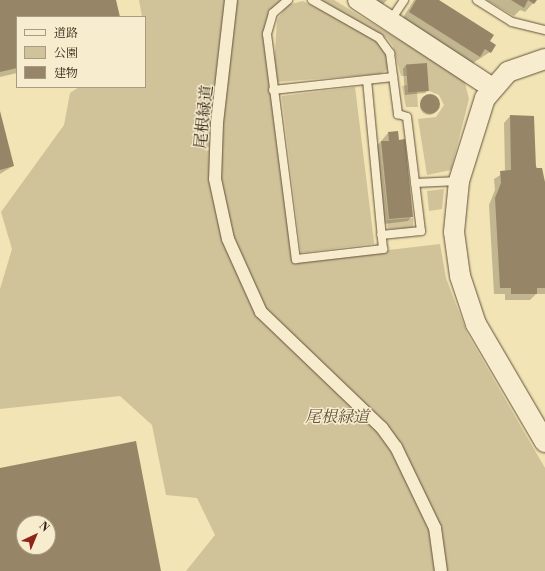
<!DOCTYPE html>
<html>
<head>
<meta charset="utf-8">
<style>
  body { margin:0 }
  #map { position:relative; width:545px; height:571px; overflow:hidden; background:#f2e4b4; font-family:"Libre Bodoni","Noto Serif JP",serif }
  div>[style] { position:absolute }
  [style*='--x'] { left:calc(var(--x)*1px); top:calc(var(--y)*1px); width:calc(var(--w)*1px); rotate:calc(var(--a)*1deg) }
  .green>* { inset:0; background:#d1c399; transform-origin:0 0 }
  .shadow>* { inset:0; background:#0003 }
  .round { border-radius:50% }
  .building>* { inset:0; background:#968667; transform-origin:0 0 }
  .roads { filter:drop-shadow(0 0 1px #62513c) drop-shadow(0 0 1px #62513c) }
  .service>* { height:8px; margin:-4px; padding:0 4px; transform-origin:4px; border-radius:4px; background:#f7edce }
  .pedestrian>* { height:12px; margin:-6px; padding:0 6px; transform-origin:6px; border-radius:6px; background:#f7edce }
  .tertiary>* { height:20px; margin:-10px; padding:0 10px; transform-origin:10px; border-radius:10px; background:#f7edce }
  span { translate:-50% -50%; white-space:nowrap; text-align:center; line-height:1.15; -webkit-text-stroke:3px #f7edce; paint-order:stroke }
  .street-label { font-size:16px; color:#322014 }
  .park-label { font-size:16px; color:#62513c; font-style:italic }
  .legend { position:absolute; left:16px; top:16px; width:130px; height:72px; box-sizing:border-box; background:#f7edce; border:1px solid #a89b84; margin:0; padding:5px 7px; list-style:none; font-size:12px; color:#322014 }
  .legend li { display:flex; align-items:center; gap:8px; height:20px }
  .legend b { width:20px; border:1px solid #a89b84 }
  .north { position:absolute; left:16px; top:515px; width:40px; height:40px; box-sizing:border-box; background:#f7edce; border:1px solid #a89b84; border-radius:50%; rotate:44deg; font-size:11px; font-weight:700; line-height:16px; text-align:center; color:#322014 }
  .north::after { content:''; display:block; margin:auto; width:14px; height:18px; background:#8f2418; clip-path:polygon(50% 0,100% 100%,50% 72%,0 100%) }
</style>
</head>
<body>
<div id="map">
  <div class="green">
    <div style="clip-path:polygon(139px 0,282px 0,269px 17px,294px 261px,440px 244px,446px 278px,467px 333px,545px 468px,545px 571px,186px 571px,215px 535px,197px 498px,166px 495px,152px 425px,120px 396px,0 409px,0 289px,12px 249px,1px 212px,64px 125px,70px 93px,79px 87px,145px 87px,145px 17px,142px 17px)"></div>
    <div style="clip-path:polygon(321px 0,334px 0,464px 79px,469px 99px,451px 170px,427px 175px,418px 119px,436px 117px,444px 105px,439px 95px,429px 91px,427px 64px,406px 65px,407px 76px,401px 76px,393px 46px,387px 38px)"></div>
    <div style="clip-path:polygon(303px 1px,377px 39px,387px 52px,389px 69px,380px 74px,277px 82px,274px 66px,277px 20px,287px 5px)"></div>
    <div style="clip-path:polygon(407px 85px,408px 92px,417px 92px,418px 107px,406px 107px,402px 86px)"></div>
    <div style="left:355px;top:87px;width:158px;height:74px;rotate:83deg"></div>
    <div style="clip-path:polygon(380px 145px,388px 220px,413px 218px,413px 228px,388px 229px)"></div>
    <div style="clip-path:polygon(444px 189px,442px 209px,429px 211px,427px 191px)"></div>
  </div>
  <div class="shadow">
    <div style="clip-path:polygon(0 0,115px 0,119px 17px,17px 17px,17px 73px,0 77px)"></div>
    <div style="clip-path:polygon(370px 0,387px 0,381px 6px)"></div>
    <div style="clip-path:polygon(414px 0,437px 0,489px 41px,490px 52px,470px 65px,401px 21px)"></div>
    <div style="clip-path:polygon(487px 0,536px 0,525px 12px,520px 10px,514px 16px)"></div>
    <div style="clip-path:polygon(406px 65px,428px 90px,425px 93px,405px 95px,403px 69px)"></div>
    <div class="round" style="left:420px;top:97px;width:18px;height:18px"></div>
    <div style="clip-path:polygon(0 113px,13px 166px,0 174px)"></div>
    <div style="clip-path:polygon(510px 116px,545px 183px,545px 294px,536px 294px,530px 300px,505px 300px,505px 294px,494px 294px,489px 205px,495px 190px,494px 179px,505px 172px,504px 123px)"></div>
    <div style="clip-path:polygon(388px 133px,412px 216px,408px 221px,384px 224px,376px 147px)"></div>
  </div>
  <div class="building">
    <div style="clip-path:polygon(0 0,116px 0,120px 17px,17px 17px,17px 68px,0 72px)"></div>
    <div style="clip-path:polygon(416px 0,439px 0,494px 35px,490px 41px,496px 45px,491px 53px,485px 49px,480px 57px,409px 12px)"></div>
    <div style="clip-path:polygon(511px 0,537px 0,534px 4px,528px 0,524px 8px)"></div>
    <div style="left:427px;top:63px;width:28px;height:21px;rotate:86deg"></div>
    <div class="round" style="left:420px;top:94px;width:20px;height:20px"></div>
    <div style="clip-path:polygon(0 111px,14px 166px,0 170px)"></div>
    <div style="clip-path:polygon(510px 115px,534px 116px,536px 168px,542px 168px,545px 182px,545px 288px,537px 288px,537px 294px,511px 294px,511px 288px,500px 288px,495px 198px,501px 183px,500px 171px,511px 170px)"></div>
    <div style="clip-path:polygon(398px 131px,399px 140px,405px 139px,413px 217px,389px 219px,381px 141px,389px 141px,388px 132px)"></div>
    <div style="clip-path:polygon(evenodd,136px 441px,161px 571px,0 571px,0 468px,136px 441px,24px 523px,48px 523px,48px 547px,24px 547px,24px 523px)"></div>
  </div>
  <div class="roads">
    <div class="service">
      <div style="--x:288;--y:0;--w:20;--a:139"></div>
      <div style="--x:273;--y:13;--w:22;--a:106"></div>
      <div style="--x:267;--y:34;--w:227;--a:82.7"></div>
      <div style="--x:296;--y:259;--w:88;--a:-6.6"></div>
      <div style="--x:383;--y:249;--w:169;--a:-95.4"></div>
      <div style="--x:312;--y:0;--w:77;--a:29.6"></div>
      <div style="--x:379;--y:38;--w:19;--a:54"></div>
      <div style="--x:390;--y:53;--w:62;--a:82.5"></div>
      <div style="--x:398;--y:114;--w:9;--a:18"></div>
      <div style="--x:407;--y:117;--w:115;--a:83"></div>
      <div style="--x:421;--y:231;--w:40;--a:174.3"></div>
      <div style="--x:477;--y:0;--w:41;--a:32.2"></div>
      <div style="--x:512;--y:22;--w:34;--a:14"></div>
      <div style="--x:390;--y:21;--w:25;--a:-56"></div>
      <div style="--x:273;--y:90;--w:121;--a:-6.2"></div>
      <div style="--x:415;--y:183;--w:44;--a:-2.6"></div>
    </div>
    <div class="pedestrian">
      <div style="--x:231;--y:0;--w:124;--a:96.5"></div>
      <div style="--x:217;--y:123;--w:56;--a:92"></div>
      <div style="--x:215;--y:179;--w:61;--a:77.8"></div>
      <div style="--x:228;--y:239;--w:80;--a:65.7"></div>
      <div style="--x:261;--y:312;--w:168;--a:43.8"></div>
      <div style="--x:382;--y:428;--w:24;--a:54"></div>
      <div style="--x:396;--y:447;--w:90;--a:64.3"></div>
      <div style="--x:435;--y:528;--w:43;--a:82.1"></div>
    </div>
    <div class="tertiary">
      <div style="--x:358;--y:0;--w:159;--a:33.2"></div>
      <div style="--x:545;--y:59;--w:39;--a:161"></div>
      <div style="--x:508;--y:72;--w:35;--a:131"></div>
      <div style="--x:485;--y:98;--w:87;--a:107.4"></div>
      <div style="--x:459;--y:181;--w:51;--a:95.6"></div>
      <div style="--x:454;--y:232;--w:44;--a:82.2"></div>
      <div style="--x:460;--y:276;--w:51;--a:71.6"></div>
      <div style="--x:476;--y:324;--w:137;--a:59.7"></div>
    </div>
  </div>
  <div class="street-label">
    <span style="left:204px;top:117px;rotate:-84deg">尾根緑道</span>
  </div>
  <div class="park-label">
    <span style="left:337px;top:417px">尾根緑道</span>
  </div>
  <ul class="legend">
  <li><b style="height:5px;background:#f7edce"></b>道路</li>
  <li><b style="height:11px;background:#d1c399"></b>公園</li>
  <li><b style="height:11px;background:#968667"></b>建物</li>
  </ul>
  <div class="north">N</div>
</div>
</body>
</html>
